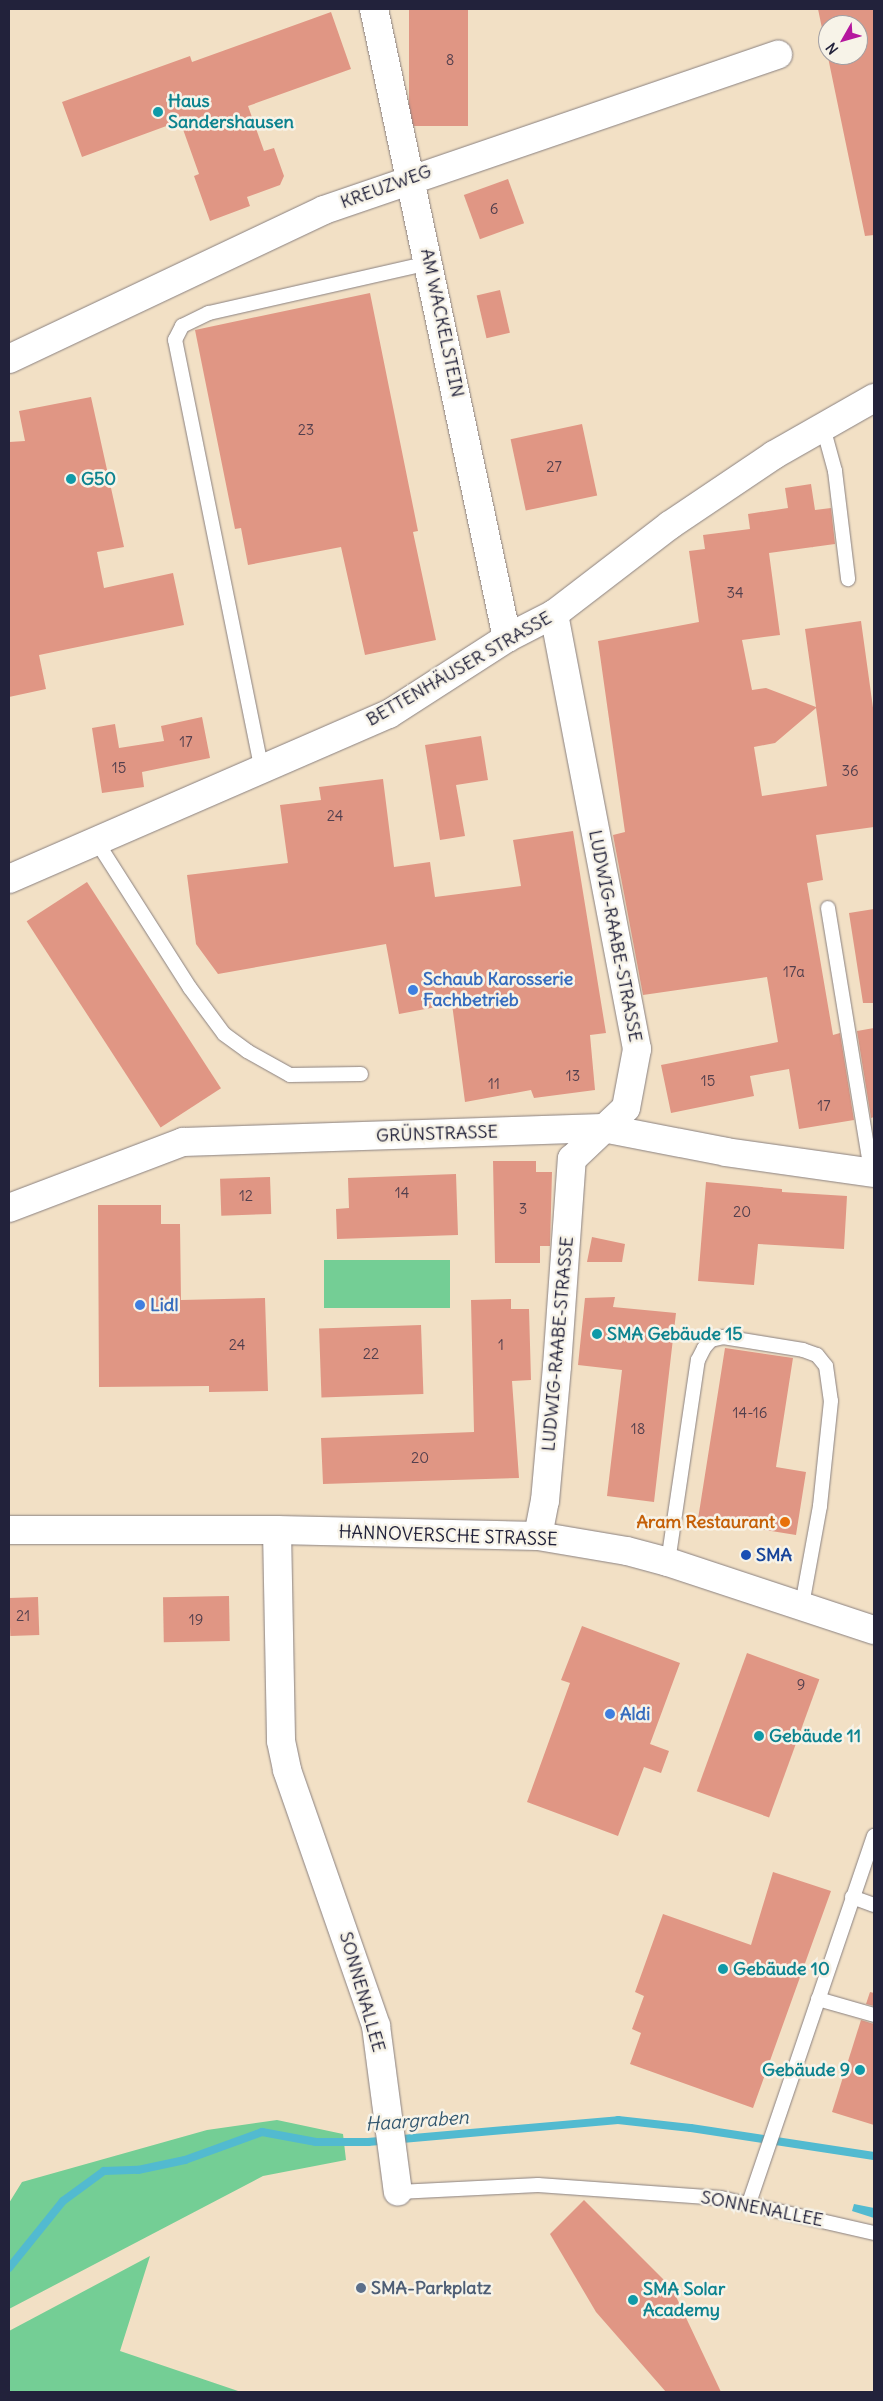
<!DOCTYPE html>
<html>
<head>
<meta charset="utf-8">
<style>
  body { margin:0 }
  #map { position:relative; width:883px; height:2401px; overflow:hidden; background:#f2e0c5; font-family:Delius,sans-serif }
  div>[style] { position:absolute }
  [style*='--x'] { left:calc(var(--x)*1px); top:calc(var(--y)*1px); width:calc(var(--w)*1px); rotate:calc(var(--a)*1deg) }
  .green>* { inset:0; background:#74ce95; transform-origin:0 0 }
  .water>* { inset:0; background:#52bad0 }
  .stream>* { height:8px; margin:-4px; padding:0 4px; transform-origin:4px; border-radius:4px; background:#52bad0 }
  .building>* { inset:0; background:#e09684; transform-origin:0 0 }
  .roads { filter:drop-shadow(0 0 1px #8a8180) drop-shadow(0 0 1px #8a8180) }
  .service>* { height:14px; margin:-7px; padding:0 7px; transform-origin:7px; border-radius:7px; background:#fff }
  .minor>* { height:28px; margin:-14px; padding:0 14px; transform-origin:14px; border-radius:14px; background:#fff }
  .secondary>* { height:28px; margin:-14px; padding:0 14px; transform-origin:14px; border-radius:14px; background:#fff }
  .dots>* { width:14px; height:14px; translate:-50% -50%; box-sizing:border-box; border:2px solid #f7f3e8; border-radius:50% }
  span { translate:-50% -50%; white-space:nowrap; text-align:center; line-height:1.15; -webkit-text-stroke:5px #f7f3e8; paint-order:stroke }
  .number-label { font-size:15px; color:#523f4d }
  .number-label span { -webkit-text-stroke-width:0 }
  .culture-label { font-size:18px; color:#0d838f; font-weight:700 }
  .left { translate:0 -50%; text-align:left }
  .right { translate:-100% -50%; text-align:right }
  .street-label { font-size:18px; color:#22223b }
  .shop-label { font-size:18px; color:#366cbe; font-weight:700 }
  .food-label { font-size:18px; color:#c56008; font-weight:700 }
  .transit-label { font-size:18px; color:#164399; font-weight:700 }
  .service-label { font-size:18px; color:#4e5e75; font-weight:700 }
  .water-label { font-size:19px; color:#33576f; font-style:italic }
  .frame { position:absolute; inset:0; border:10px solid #22223b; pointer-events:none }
  .north { position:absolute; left:818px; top:15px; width:50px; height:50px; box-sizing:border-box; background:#f7f3e8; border:1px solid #a29fa3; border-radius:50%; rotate:232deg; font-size:14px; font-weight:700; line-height:20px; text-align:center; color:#22223b }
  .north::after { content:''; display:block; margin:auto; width:18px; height:22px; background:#b5179e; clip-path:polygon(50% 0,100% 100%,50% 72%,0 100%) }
</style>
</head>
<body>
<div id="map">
  <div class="green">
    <div style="left:324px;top:1260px;width:126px;height:48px"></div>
    <div style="clip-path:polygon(277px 2120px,343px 2134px,346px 2160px,263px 2176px,9px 2309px,9px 2203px,22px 2182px,207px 2130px)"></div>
    <div style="clip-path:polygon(150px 2256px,120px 2351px,241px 2392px,9px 2392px,9px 2331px)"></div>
  </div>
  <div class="water">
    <div style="clip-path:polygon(854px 2204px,874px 2208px,874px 2218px,852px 2211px)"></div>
  </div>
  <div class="stream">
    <div style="--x:9;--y:2268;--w:86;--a:-51.1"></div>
    <div style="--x:63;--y:2201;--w:51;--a:-36.2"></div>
    <div style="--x:104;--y:2171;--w:34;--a:-2"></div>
    <div style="--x:138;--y:2170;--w:48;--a:-12"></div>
    <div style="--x:185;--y:2160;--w:82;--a:-20"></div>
    <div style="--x:262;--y:2132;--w:55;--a:10.5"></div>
    <div style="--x:316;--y:2142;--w:52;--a:0"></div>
    <div style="--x:368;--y:2142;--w:251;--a:-5"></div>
    <div style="--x:618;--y:2120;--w:73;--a:6.3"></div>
    <div style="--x:691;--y:2128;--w:185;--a:8.7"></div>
  </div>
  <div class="building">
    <div style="left:409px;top:9px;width:59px;height:117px"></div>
    <div style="clip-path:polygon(evenodd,818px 9px,874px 9px,874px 235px,865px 236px,818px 9px,828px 25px,858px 25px,858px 55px,828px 55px,828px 25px)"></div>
    <div style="clip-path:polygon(331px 12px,351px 69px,248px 106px,264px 151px,274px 148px,284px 176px,280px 185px,247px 197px,250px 206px,210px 221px,194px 176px,199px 174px,180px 121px,82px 157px,62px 102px,190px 56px,192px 62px)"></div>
    <div style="left:508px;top:179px;width:47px;height:47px;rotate:70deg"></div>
    <div style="left:500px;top:290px;width:44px;height:24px;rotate:77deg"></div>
    <div style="clip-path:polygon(370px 293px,418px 531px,413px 532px,436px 640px,365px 655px,341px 547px,248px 565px,241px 528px,235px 529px,195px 330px)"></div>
    <div style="clip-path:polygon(91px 397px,124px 547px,97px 552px,104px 588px,173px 573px,184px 625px,39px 655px,46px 689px,9px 697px,9px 442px,25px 441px,19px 411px)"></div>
    <div style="left:582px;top:424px;width:73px;height:73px;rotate:78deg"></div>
    <div style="clip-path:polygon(evenodd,811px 484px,815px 510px,831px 508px,835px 544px,769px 553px,780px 635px,742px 640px,752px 690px,766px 688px,816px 707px,805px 629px,861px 621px,874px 715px,874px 827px,816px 835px,823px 880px,807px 883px,833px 1035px,840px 1033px,854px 1120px,799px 1129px,789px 1069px,750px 1076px,754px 1096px,671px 1113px,661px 1065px,778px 1042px,767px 977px,643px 995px,613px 835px,625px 832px,598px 641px,699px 622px,689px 551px,705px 549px,703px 535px,750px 529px,748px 514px,788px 508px,785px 488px,811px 484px,816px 708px,827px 786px,762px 796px,754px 747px,775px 743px,816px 708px)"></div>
    <div style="clip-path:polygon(202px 717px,210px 758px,142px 772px,144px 787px,102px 793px,92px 728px,115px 724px,119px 748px,164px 741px,161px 726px)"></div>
    <div style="clip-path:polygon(481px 736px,488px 780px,456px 785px,465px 836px,440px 840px,425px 745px)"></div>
    <div style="clip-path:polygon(383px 779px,394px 867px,430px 862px,435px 897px,521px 886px,513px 840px,573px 831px,606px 1033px,590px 1035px,595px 1090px,534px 1098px,531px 1090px,465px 1102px,452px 1004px,399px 1014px,386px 944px,218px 974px,196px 944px,187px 875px,288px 863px,280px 805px,321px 800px,319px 787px)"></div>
    <div style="left:87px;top:882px;width:246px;height:72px;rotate:57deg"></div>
    <div style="clip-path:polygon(874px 909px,874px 1003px,863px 1003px,849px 913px)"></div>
    <div style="clip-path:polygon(874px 1028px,874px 1117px,871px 1118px,857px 1031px)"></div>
    <div style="clip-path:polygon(493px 1161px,536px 1161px,536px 1172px,552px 1172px,550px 1246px,540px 1246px,540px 1263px,495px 1263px)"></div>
    <div style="clip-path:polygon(456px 1174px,458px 1235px,337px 1239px,336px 1209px,349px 1208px,348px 1178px)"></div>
    <div style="left:270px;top:1177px;width:37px;height:50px;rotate:88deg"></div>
    <div style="clip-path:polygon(706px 1182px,782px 1189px,782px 1192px,847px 1196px,844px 1249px,758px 1244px,754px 1285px,698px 1281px)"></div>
    <div style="clip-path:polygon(98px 1205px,161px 1205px,161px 1224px,180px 1224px,181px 1300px,265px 1298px,268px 1391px,209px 1392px,209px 1386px,99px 1387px)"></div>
    <div style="clip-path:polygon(592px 1237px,625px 1244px,622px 1262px,587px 1262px)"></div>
    <div style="clip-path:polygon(615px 1297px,613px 1307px,676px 1313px,654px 1502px,607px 1496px,622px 1370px,578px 1365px,585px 1298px)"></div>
    <div style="clip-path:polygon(511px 1299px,511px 1309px,529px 1309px,531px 1380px,512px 1381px,519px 1478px,323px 1484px,321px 1438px,474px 1432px,471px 1300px)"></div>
    <div style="left:421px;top:1325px;width:69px;height:102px;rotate:88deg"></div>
    <div style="clip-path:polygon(725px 1348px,793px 1358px,776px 1467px,806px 1472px,796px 1535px,698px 1519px)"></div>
    <div style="left:229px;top:1596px;width:45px;height:66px;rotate:89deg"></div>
    <div style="left:38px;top:1597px;width:38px;height:29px;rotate:88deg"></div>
    <div style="clip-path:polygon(582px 1626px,680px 1663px,650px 1744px,669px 1751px,661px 1773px,644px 1767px,618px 1836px,527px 1802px,570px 1683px,561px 1680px)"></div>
    <div style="left:747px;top:1653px;width:77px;height:147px;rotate:20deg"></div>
    <div style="clip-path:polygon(773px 1872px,831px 1891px,753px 2108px,630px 2064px,641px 2033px,632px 2029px,644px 1996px,635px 1992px,663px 1914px,751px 1945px)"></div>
    <div style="clip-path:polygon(870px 1992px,874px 1993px,874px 2006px,866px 2004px)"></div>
    <div style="clip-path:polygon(861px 2020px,874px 2024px,874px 2125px,832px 2112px)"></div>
    <div style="clip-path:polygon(584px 2200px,672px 2288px,721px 2392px,666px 2392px,596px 2312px,550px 2234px)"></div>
  </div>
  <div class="roads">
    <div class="service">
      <div style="--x:823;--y:427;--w:46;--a:74.7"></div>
      <div style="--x:835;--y:471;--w:109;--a:83.1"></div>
      <div style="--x:262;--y:771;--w:440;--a:-101.4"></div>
      <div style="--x:175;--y:340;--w:16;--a:-63"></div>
      <div style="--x:182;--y:326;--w:30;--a:-26"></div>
      <div style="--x:209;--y:313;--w:226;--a:-12.8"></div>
      <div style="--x:97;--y:842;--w:173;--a:57.5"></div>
      <div style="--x:190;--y:988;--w:57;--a:53.5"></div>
      <div style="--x:224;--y:1034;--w:29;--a:36"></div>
      <div style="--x:247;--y:1051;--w:49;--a:29.2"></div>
      <div style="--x:290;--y:1075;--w:71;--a:-0.8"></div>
      <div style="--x:828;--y:908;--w:267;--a:80.7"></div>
      <div style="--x:668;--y:1562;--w:204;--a:-81.6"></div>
      <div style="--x:698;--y:1360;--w:13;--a:-63"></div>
      <div style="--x:704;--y:1348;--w:11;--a:-49"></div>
      <div style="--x:711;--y:1340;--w:12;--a:-14"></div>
      <div style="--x:723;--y:1337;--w:81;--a:9.2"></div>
      <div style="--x:803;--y:1350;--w:15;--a:20"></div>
      <div style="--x:817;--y:1355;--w:14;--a:51"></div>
      <div style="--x:826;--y:1366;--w:35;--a:82"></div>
      <div style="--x:831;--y:1401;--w:106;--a:96"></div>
      <div style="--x:820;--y:1506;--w:101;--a:100.3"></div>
      <div style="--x:852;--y:1897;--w:23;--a:20"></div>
      <div style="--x:818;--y:1999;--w:58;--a:15.9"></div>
      <div style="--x:398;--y:2192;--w:140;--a:-2.9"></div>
      <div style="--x:538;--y:2185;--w:183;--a:4.1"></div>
      <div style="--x:721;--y:2198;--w:157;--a:12.9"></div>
      <div style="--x:749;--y:2203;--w:388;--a:-71.2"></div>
    </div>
    <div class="minor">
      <div style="--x:374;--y:9;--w:643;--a:78.06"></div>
      <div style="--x:9;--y:359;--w:348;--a:-25.3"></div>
      <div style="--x:324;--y:210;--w:480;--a:-18.9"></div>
      <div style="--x:9;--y:879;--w:414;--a:-23.5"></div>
      <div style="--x:389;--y:714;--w:140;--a:-32.8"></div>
      <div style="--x:507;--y:638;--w:53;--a:-27.1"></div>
      <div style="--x:554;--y:614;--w:146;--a:-37.5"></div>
      <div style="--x:670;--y:525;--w:125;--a:-33.9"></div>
      <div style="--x:774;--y:455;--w:115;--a:-29.7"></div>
      <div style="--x:9;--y:1208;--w:186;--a:-20.8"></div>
      <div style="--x:183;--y:1142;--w:420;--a:-1.9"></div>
      <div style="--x:603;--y:1128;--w:125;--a:11"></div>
      <div style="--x:726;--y:1152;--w:149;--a:8.1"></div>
      <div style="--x:277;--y:1530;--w:211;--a:88.9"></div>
      <div style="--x:281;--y:1741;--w:30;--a:78"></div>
      <div style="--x:287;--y:1770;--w:271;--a:70.8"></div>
      <div style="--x:376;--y:2026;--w:167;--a:82.5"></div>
      <div style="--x:538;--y:1536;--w:36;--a:-79"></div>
      <div style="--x:545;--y:1501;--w:136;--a:-84.9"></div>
      <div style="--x:557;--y:1366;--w:208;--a:-85.9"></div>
      <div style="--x:572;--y:1159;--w:74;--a:-43.4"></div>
      <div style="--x:626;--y:1108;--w:60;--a:-79.4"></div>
      <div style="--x:637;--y:1049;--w:443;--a:-100.8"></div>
    </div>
    <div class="secondary">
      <div style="--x:9;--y:1530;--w:268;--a:0"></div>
      <div style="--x:277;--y:1530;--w:261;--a:1.3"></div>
      <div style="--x:538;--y:1536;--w:90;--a:9.6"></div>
      <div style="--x:627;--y:1551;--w:42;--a:15"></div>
      <div style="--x:668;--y:1562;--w:217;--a:18.3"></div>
    </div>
  </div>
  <div class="dots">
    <div style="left:158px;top:112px;background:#0f9aa8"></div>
    <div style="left:71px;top:479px;background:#0f9aa8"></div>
    <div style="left:413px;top:990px;background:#3f7fe0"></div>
    <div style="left:140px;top:1305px;background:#3f7fe0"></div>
    <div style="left:597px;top:1334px;background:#0f9aa8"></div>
    <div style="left:785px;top:1522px;background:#e8710a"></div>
    <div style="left:746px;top:1555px;background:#1a4fb4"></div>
    <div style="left:610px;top:1714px;background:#3f7fe0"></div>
    <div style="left:759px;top:1736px;background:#0f9aa8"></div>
    <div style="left:723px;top:1969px;background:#0f9aa8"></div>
    <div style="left:860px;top:2070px;background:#0f9aa8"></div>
    <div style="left:361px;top:2288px;background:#5c6f8a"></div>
    <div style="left:633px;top:2300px;background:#0f9aa8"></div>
  </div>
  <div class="number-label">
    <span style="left:450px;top:60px">8</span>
    <span style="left:494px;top:209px">6</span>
    <span style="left:306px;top:430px">23</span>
    <span style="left:554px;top:467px">27</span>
    <span style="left:735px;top:593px">34</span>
    <span style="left:186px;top:742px">17</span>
    <span style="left:119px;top:768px">15</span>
    <span style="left:850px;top:771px">36</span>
    <span style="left:335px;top:816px">24</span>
    <span style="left:794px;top:972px">17a</span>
    <span style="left:573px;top:1076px">13</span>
    <span style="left:708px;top:1081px">15</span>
    <span style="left:494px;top:1084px">11</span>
    <span style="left:824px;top:1106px">17</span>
    <span style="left:402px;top:1193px">14</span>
    <span style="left:246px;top:1196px">12</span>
    <span style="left:523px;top:1209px">3</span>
    <span style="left:742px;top:1212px">20</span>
    <span style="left:237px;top:1345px">24</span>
    <span style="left:501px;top:1345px">1</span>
    <span style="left:371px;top:1354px">22</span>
    <span style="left:750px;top:1413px">14-16</span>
    <span style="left:638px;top:1429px">18</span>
    <span style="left:420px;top:1458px">20</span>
    <span style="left:23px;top:1616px">21</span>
    <span style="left:196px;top:1620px">19</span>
    <span style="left:801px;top:1685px">9</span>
  </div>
  <div class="culture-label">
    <span class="left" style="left:168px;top:112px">Haus<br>Sandershausen</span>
    <span class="left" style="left:81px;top:479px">G50</span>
    <span class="left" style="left:607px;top:1334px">SMA Gebäude 15</span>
    <span class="left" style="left:769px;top:1736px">Gebäude 11</span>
    <span class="left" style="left:733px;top:1969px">Gebäude 10</span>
    <span class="right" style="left:850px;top:2070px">Gebäude 9</span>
    <span class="left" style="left:643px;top:2300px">SMA Solar<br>Academy</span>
  </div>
  <div class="street-label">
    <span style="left:386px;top:187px;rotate:-20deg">KREUZWEG</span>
    <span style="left:442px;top:323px;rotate:78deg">AM WACKELSTEIN</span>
    <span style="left:459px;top:669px;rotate:-30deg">BETTENHÄUSER STRASSE</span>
    <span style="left:615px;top:936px;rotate:79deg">LUDWIG-RAABE-STRASSE</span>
    <span style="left:437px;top:1134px;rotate:-2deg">GRÜNSTRASSE</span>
    <span style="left:558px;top:1344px;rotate:-85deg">LUDWIG-RAABE-STRASSE</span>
    <span style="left:448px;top:1536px;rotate:2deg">HANNOVERSCHE STRASSE</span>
    <span style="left:362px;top:1992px;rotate:74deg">SONNENALLEE</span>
    <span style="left:762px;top:2209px;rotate:11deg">SONNENALLEE</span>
  </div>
  <div class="shop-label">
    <span class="left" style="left:423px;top:990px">Schaub Karosserie<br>Fachbetrieb</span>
    <span class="left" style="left:150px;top:1305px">Lidl</span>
    <span class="left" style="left:620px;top:1714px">Aldi</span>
  </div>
  <div class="food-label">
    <span class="right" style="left:775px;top:1522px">Aram Restaurant</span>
  </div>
  <div class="transit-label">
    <span class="left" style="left:756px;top:1555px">SMA</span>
  </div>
  <div class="service-label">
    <span class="left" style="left:371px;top:2288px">SMA-Parkplatz</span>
  </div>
  <div class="water-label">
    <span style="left:417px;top:2121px;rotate:-4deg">Haargraben</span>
  </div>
  <div class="frame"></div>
  <div class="north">N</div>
</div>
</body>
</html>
